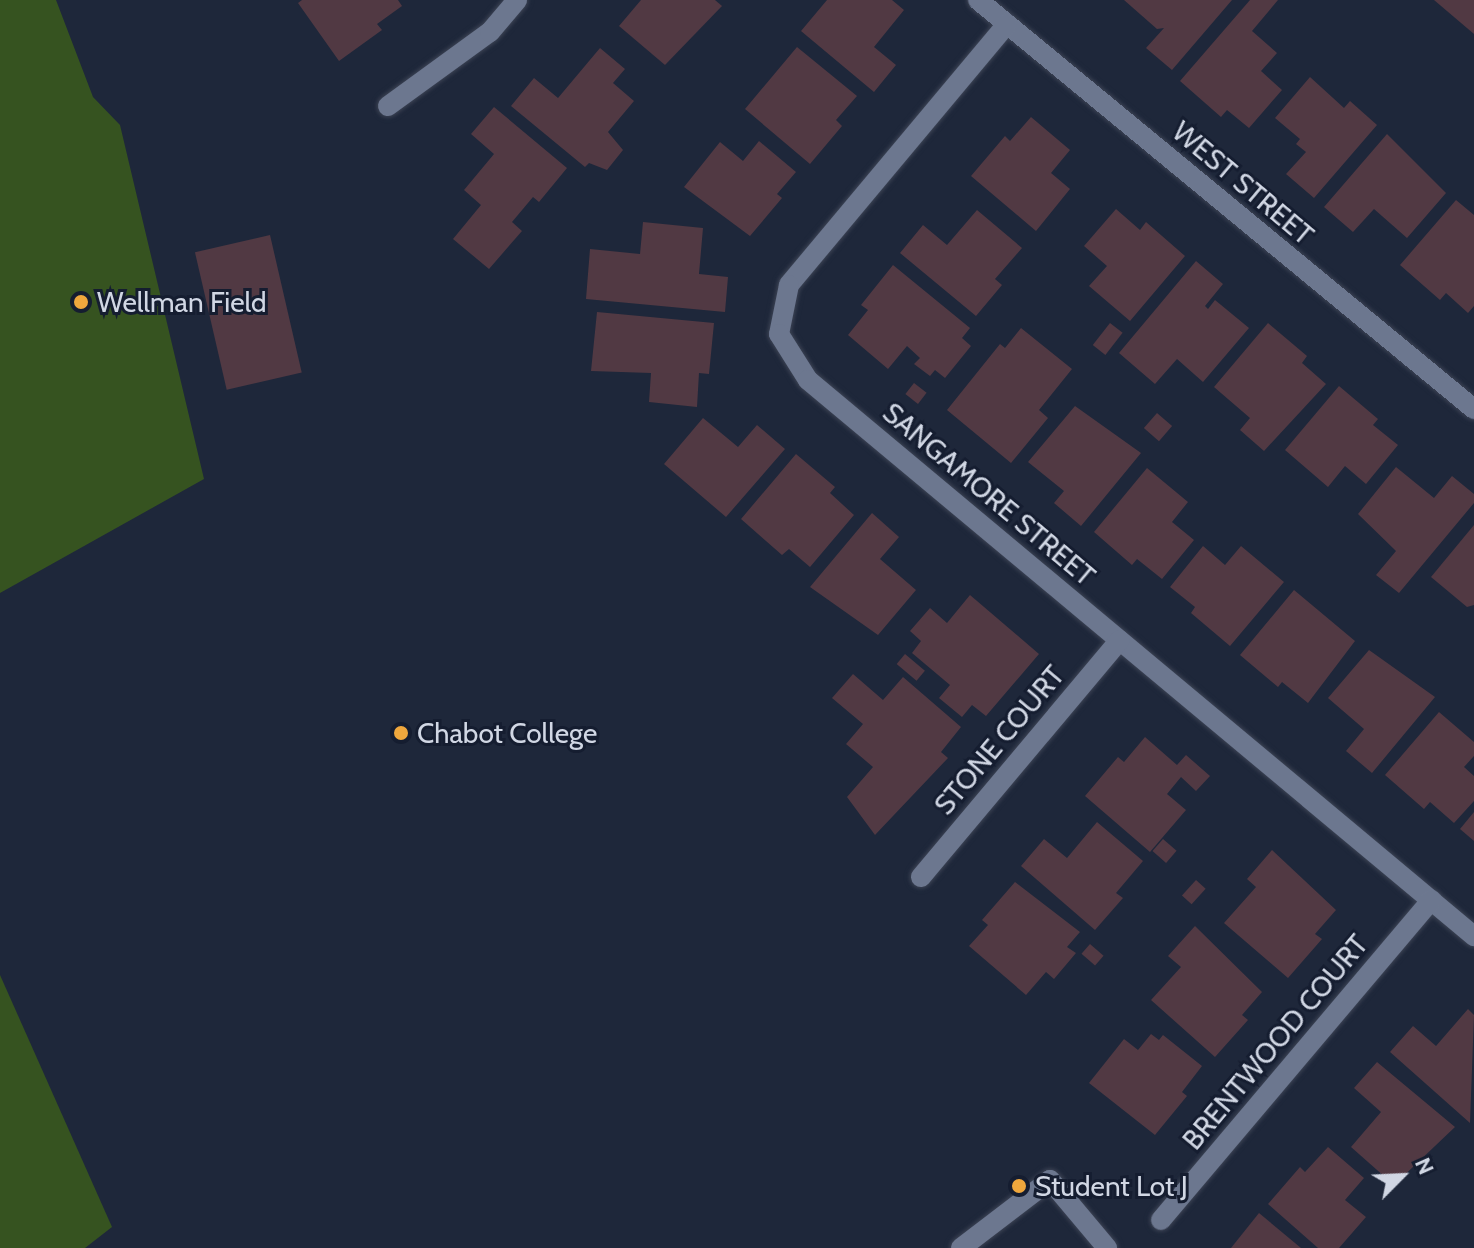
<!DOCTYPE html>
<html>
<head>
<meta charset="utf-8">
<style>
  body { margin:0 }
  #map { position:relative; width:1474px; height:1248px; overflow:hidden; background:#1e273a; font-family:Cabin,sans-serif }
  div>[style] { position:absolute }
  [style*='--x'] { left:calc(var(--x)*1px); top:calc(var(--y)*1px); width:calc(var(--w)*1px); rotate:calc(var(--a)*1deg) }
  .green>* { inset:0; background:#365320 }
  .building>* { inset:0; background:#513943; transform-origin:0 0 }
  .roads { filter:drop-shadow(0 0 2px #3c4354) drop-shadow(0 0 2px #3c4354) }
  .lane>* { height:20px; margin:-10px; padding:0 10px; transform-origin:10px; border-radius:10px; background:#6c778f }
  .street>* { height:20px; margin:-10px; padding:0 10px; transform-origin:10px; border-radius:10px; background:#6c778f }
  .dots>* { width:22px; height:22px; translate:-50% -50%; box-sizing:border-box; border:4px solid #151d30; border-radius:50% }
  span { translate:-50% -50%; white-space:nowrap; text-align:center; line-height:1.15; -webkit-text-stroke:6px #151d30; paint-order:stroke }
  .street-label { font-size:28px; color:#d1d7e4 }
  .poi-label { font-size:28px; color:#d1d7e4 }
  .left { translate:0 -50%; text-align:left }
  .north { position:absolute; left:1362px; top:1136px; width:80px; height:80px; -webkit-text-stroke:6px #151d30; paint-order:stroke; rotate:66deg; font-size:22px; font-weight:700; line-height:32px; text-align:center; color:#d1d7e4 }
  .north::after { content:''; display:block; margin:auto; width:28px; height:36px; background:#d1d7e4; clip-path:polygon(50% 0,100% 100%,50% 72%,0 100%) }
</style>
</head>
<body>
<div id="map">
  <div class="green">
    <div style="clip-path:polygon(0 0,56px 0,93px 97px,120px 125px,204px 479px,0 593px)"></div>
    <div style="clip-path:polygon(0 975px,112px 1227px,85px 1248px,0 1248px)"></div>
  </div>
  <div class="building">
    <div style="clip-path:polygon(302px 0,398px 0,402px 6px,377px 24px,382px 30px,339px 61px,298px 3px)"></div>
    <div style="clip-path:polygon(641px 0,715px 0,722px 6px,665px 65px,619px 26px)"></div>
    <div style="clip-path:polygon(827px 0,892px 0,904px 10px,874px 47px,896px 65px,874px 92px,801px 31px)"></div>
    <div style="clip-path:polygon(1124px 0,1232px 0,1172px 70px,1146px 48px,1164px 28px,1157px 29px)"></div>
    <div style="clip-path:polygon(1250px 0,1278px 0,1252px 31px,1277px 53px,1261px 71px,1282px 90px,1249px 128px,1227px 110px,1221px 117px,1180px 81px)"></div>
    <div style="clip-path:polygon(1434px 0,1474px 0,1474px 34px)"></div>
    <div style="clip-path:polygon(797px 47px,857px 96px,836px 120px,842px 126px,810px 164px,745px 109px)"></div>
    <div style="clip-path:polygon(600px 48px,625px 69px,613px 83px,634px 101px,608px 132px,623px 150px,607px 170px,589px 163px,585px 167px,511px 106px,534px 78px,558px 98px)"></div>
    <div style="clip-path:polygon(1310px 77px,1344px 108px,1350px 101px,1377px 125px,1314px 198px,1286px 174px,1306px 152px,1296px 144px,1300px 139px,1275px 118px)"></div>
    <div style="clip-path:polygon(494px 107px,567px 168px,539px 202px,533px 197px,512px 222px,522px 231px,489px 269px,453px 239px,481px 205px,464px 190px,494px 154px,471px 134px)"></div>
    <div style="clip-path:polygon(1031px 117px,1070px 150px,1051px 173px,1070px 189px,1036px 231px,971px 176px,1005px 136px,1010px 141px)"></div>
    <div style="clip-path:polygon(1387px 134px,1446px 193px,1407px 238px,1374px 209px,1353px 232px,1324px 207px)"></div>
    <div style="clip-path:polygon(759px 141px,796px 172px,777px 194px,782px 198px,750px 236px,684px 187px,720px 142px,743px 161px)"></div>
    <div style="clip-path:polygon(1456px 200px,1474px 215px,1474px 306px,1468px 313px,1446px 293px,1440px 300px,1400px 265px)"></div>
    <div style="clip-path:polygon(1116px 209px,1140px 230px,1146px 222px,1185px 256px,1130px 321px,1089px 286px,1107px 266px,1084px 246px)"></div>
    <div style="clip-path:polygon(977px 210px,1022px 248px,995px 279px,1002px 285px,976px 316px,900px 253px,923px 225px,947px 245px)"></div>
    <div style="clip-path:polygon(643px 222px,703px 228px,699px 274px,728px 277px,725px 312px,586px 299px,590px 249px,640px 254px)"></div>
    <div style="left:270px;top:235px;width:141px;height:77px;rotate:77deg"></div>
    <div style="clip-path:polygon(1196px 261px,1223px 284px,1205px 306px,1208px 309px,1215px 300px,1249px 328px,1203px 382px,1177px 359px,1155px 384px,1119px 353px)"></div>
    <div style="clip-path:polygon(893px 265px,970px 328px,962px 338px,971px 346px,945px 378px,935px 370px,930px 376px,914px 364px,920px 358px,907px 346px,888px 369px,848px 335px,868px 310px,861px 305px)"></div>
    <div style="clip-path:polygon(597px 312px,714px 323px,709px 374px,699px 373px,697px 407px,649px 402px,651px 373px,591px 371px)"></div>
    <div style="left:1110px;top:323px;width:16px;height:28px;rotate:38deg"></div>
    <div style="clip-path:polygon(1268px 323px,1307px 356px,1302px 363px,1326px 384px,1264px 451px,1240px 430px,1250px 418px,1214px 387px)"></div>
    <div style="clip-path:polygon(1021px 328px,1072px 369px,1039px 410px,1048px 418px,1011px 463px,947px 410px,1000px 344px,1005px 348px)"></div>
    <div style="left:914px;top:383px;width:16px;height:14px;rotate:38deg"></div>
    <div style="clip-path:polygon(1339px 386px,1378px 419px,1373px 425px,1398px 445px,1366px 484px,1345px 466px,1328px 487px,1285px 450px)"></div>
    <div style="clip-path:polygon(1075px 406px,1141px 453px,1081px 526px,1054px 503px,1064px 491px,1028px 462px)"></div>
    <div style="left:1157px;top:413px;width:20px;height:20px;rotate:41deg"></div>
    <div style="clip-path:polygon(703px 418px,738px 447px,757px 425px,785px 449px,726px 517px,664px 464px)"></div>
    <div style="clip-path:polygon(796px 454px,835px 487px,830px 493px,854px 515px,810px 567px,789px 549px,782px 555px,741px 519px)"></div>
    <div style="clip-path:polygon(1396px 467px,1434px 498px,1452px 476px,1474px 494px,1474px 503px,1399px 593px,1376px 575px,1396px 551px,1358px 514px)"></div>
    <div style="clip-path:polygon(1147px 468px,1188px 502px,1172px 522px,1194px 540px,1162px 579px,1137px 559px,1132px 565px,1094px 532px)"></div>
    <div style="clip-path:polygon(872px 513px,899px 537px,880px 559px,916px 590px,878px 635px,810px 587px)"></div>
    <div style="clip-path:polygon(1474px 525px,1474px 605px,1467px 607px,1431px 577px)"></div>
    <div style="clip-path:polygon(1203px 546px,1225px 565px,1241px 546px,1284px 582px,1230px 646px,1191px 613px,1195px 607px,1170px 587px)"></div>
    <div style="clip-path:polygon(1294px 590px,1355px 641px,1308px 703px,1282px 682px,1278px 687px,1240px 655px)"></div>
    <div style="clip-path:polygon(970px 595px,1039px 654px,986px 716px,972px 705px,962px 717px,939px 698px,950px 685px,912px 653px,921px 641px,910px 631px,930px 608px,947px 623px)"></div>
    <div style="clip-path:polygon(1369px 650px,1435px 697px,1372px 773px,1346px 751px,1364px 729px,1328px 698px)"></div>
    <div style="left:905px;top:654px;width:26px;height:13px;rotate:40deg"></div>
    <div style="clip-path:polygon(853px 674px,883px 700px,903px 677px,961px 727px,941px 752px,948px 758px,875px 835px,847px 797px,873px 767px,846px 744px,863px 724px,832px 698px)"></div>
    <div style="clip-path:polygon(1439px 712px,1474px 742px,1474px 756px,1464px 767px,1474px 776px,1474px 801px,1454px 823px,1430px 802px,1424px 809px,1385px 775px)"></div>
    <div style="clip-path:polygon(1145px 737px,1177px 765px,1186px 755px,1210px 776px,1196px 791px,1181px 777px,1167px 794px,1186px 810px,1150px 852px,1085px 796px,1118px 757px,1124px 762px)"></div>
    <div style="clip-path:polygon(1474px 812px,1474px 841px,1460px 829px)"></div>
    <div style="clip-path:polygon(1097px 822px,1143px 861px,1116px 893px,1123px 898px,1095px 930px,1021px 866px,1044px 839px,1067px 858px)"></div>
    <div style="left:1163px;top:839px;width:18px;height:16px;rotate:41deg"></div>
    <div style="clip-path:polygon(1272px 850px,1336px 910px,1315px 934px,1322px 939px,1288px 978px,1224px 923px,1256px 887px,1247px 879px)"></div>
    <div style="left:1196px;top:880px;width:13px;height:21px;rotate:42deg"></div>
    <div style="clip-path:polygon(1015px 882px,1080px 932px,1067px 947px,1076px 953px,1054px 979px,1046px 972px,1026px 995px,969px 946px,988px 925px,982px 920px)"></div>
    <div style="clip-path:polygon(1195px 926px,1262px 992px,1242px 1015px,1248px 1020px,1215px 1057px,1151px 1000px,1181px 967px,1168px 956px)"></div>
    <div style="left:1090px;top:944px;width:18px;height:13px;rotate:41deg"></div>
    <div style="clip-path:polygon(1468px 1009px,1474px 1015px,1470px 1123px,1390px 1052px,1413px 1026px,1436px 1046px)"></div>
    <div style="clip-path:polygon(1151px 1034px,1159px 1040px,1163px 1035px,1202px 1066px,1182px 1092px,1187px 1096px,1155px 1135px,1089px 1083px,1124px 1039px,1138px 1050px)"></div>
    <div style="clip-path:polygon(1377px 1062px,1455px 1127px,1394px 1185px,1351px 1147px,1381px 1112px,1354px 1088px)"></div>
    <div style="clip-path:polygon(1328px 1147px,1364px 1178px,1345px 1200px,1366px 1217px,1339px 1248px,1318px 1248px,1268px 1204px,1300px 1167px,1305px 1172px)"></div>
    <div style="clip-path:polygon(1259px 1213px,1301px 1248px,1231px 1248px)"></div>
  </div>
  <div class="roads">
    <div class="lane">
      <div style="--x:961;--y:1248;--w:112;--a:-37.4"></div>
      <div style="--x:1050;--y:1180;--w:89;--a:50"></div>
    </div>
    <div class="street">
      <div style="--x:978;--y:0;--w:643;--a:39.51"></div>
      <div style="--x:1007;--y:24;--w:340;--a:129.9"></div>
      <div style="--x:789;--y:285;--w:50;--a:101.5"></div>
      <div style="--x:779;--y:334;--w:54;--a:57.8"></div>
      <div style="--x:808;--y:380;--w:868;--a:39.86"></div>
      <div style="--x:388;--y:106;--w:126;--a:-36"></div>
      <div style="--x:490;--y:32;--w:42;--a:-49.8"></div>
      <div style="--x:921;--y:877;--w:309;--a:-50"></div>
      <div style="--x:1161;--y:1220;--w:419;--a:-49.8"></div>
    </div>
  </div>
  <div class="dots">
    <div style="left:81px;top:302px;background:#efa73d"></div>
    <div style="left:401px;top:733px;background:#efa73d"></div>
    <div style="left:1019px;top:1186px;background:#efa73d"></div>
  </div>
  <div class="street-label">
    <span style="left:1243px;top:183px;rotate:40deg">WEST STREET</span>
    <span style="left:989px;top:494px;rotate:40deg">SANGAMORE STREET</span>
    <span style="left:999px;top:740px;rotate:-50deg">STONE COURT</span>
    <span style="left:1275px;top:1042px;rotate:-50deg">BRENTWOOD COURT</span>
  </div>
  <div class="poi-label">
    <span class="left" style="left:97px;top:302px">Wellman Field</span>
    <span class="left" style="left:417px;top:733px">Chabot College</span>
    <span class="left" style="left:1035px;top:1186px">Student Lot J</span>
  </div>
  <div class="north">N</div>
</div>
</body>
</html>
